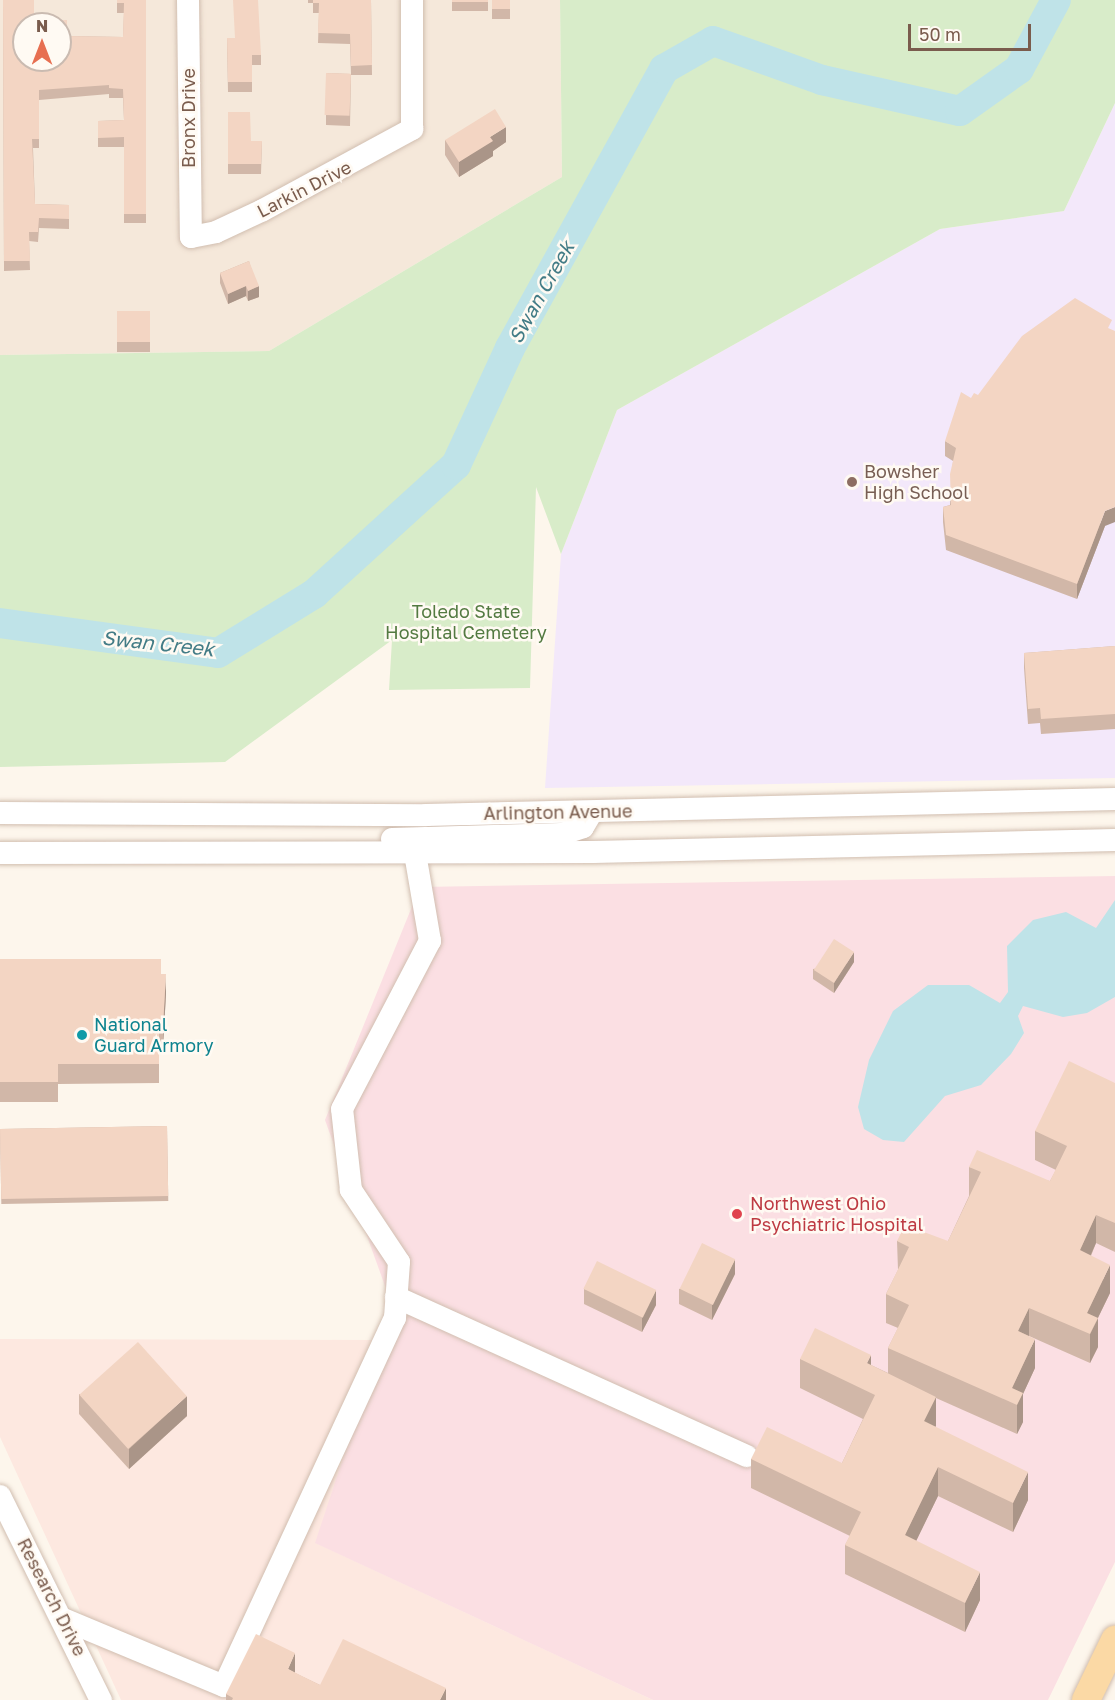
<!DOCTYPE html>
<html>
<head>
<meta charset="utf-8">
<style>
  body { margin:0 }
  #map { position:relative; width:1115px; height:1700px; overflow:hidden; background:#fdf6ec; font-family:"Golos Text",sans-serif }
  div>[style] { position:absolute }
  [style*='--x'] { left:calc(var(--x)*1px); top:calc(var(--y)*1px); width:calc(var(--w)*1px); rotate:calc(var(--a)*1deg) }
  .residential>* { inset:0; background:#f5e8da }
  .commercial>* { inset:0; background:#fde8e0 }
  .education>* { inset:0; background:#f3e8fa }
  .medical>* { inset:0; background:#fbdfe3 }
  .green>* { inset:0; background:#d8ecc9 }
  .water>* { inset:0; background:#bfe3e8 }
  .river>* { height:30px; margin:-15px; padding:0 15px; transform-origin:15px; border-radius:15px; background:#bfe3e8 }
  .roads { filter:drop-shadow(0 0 2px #d1beb0) drop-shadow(0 0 2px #d1beb0) }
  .minor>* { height:22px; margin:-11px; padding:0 11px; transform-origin:11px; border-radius:11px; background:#fff }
  .major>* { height:28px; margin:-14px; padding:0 14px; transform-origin:14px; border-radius:14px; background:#fbd9a5 }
  .wall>* { inset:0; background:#d1b7a8; transform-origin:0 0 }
  .shaded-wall>* { inset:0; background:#aa9588 }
  .building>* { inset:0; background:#f3d5c3; transform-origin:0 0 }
  .dots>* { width:16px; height:16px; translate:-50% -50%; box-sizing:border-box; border:3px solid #fffaf3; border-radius:50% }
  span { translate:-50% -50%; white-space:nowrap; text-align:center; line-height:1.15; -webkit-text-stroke:5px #fffaf3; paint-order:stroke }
  .street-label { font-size:18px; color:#7a5c4d }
  .education-label { font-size:18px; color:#785e54 }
  .left { translate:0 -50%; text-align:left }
  .park-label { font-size:18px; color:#537a41 }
  .culture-label { font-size:18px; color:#0d838f }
  .health-label { font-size:18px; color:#be3a42 }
  .water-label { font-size:20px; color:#437c86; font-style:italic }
  .north { position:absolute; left:12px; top:12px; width:60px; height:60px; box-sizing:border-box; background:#fffaf3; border:2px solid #cabbb1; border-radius:50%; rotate:0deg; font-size:16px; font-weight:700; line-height:24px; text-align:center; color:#7a5c4d }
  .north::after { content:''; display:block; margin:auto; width:21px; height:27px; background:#e76f51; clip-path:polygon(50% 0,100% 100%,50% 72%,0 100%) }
  .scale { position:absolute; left:908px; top:24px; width:123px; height:27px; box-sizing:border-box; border:3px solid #7a5c4d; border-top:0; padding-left:8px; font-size:18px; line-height:21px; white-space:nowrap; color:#7a5c4d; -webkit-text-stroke:4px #fffaf3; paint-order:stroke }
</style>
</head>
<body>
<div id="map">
  <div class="residential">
    <div style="clip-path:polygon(evenodd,0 0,560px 0,562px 177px,269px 351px,0 355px,0 0,24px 24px,60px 24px,60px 60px,24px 60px,24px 24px)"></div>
  </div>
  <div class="commercial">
    <div style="clip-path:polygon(0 1339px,382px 1340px,316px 1543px,653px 1700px,121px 1700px,0 1437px)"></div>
  </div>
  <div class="education">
    <div style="clip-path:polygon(1115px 103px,1115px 778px,545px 788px,561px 554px,617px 410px,940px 229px,1064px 211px)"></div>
  </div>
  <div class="medical">
    <div style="clip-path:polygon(1115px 876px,1115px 1562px,1048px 1700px,653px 1700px,315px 1543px,393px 1308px,325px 1120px,420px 887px)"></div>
  </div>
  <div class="green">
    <div style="clip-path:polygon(560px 0,1115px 0,1115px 103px,1064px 211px,940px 229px,617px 410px,561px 554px,536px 487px,530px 688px,389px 690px,392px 640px,225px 762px,0 767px,0 355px,269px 351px,562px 177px)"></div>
  </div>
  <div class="water">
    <div style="clip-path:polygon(1115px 900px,1115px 997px,1087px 1013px,1063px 1017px,1023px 1006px,1018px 1016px,1024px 1033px,1011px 1054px,981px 1085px,945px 1096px,904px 1142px,883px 1140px,864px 1129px,858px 1107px,869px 1060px,893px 1011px,928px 985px,969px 985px,1000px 1003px,1008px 992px,1007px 946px,1033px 920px,1066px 912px,1096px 928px)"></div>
  </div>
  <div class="river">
    <div style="--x:0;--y:623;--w:220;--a:7.8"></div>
    <div style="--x:218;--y:653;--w:113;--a:-31.6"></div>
    <div style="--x:314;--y:594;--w:192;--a:-42.3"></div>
    <div style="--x:456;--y:465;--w:129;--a:-65.2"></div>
    <div style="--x:510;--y:348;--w:319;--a:-61.1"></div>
    <div style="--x:664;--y:69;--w:56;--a:-29.7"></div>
    <div style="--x:713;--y:41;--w:116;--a:19.7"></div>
    <div style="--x:822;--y:80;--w:141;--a:12.7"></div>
    <div style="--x:960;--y:111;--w:72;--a:-35.4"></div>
    <div style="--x:1019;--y:69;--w:78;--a:-61.8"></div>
  </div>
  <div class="roads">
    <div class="minor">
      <div style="--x:188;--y:0;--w:237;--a:89.3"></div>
      <div style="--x:191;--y:237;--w:25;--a:-11"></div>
      <div style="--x:216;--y:232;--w:52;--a:-25.1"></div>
      <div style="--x:263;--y:210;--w:170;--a:-28.5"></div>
      <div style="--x:412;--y:129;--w:129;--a:-90"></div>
      <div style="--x:0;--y:813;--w:426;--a:0.3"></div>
      <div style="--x:426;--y:815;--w:689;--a:-1.33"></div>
      <div style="--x:392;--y:839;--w:170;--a:-1.7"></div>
      <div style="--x:562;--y:834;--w:22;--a:-18"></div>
      <div style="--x:583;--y:827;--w:17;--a:-59"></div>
      <div style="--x:0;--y:853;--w:593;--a:-0.1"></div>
      <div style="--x:593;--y:852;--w:522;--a:-1.32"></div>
      <div style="--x:396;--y:1297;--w:385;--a:24.4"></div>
      <div style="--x:0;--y:1496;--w:228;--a:63.7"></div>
      <div style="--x:63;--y:1619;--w:174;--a:22.6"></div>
      <div style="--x:224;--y:1686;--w:406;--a:-65.1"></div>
      <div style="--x:395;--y:1318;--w:56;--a:-85.9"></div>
      <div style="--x:399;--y:1262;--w:87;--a:-123.7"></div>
      <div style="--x:351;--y:1190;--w:81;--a:-96.3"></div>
      <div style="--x:342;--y:1109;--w:190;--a:-62.4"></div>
      <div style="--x:430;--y:941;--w:89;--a:-99.7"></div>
    </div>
    <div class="major">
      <div style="--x:1086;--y:1700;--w:67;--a:-64.2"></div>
    </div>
  </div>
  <div class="wall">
    <div style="clip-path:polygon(3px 0,34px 21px,67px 36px,123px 37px,124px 13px,117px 13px,117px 0,146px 0,146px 223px,124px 223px,124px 147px,98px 147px,98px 121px,124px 120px,123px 98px,109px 98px,109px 94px,39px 100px,39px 148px,33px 148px,35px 204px,69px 205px,69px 229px,39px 228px,38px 242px,29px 241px,30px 270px,4px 271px)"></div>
    <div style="clip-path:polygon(308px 0,371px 0,372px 75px,351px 75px,350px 126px,326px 125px,326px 73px,351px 74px,350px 44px,318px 43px,319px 13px,313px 13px,313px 3px,308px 3px)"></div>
    <div style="left:452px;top:0;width:36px;height:11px"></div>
    <div style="left:492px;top:0;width:18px;height:19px"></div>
    <div style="clip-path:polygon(227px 38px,234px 38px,261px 55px,261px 65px,252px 65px,252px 92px,228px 92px)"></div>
    <div style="clip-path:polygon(228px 112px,251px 141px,262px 141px,261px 174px,228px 174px)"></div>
    <div style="clip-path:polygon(445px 140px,506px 142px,493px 151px,493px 156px,459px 177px,445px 155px)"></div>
    <div style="clip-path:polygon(249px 261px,259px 297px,248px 301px,246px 296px,228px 304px,220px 283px,220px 273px)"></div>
    <div style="left:117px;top:311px;width:33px;height:41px"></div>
    <div style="clip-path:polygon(945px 441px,1105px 526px,1077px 599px,946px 550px,943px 522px,943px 507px,950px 505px,953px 461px,945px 456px)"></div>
    <div style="clip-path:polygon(1115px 646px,1115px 729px,1041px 734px,1040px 723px,1028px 724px,1024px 668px,1024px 653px)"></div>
    <div style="clip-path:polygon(0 959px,161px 974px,166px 994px,163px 1046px,159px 1046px,159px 1083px,58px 1084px,58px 1102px,0 1102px)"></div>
    <div style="clip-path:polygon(854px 962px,834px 993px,813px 979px,813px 969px)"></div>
    <div style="clip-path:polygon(1115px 1083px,1115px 1252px,1096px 1243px,1091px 1256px,1110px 1293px,1098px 1318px,1098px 1347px,1090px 1363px,1029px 1336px,1035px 1368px,1023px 1394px,1023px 1422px,1017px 1434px,936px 1398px,935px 1427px,1028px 1500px,1013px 1532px,938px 1496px,916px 1541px,980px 1600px,965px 1632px,845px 1574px,845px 1545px,850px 1536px,751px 1488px,751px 1459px,842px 1463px,863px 1419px,800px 1388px,800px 1359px,871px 1365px,888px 1373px,888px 1348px,898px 1328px,886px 1323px,886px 1294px,898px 1270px,897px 1241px,948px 1241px,969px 1196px,969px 1167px,1050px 1181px,1056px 1170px,1035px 1160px,1035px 1131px)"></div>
    <div style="left:167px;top:1126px;width:75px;height:167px;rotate:89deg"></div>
    <div style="clip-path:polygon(735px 1274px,712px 1320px,679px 1304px,679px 1289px)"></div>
    <div style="clip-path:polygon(584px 1289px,656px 1305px,642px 1332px,584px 1304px)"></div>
    <div style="clip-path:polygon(79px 1394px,187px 1416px,129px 1469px,79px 1414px)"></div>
    <div style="clip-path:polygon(295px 1673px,320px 1685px,446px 1700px,226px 1700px,226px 1694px)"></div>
  </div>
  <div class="shaded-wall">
    <div style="clip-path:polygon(506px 127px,506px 142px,493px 151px,493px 156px,459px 177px,459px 162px,490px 137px)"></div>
    <div style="clip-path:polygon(246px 286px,246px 296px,228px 304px,228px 294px)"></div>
    <div style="clip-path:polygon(259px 286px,259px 297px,248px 301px,248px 291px)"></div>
    <div style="clip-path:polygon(1115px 507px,1115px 522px,1105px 526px,1077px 599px,1077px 584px,1105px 511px)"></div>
    <div style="clip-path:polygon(854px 952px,854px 962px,834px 993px,834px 983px)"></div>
    <div style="clip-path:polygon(166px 974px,166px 994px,163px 1046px,163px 1026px)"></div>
    <div style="clip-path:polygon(1096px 1215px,1096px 1243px,1080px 1279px,1080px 1250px)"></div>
    <div style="clip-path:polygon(735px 1259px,735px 1274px,712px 1320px,712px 1305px)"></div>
    <div style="clip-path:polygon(1110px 1265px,1110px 1293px,1090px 1334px,1087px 1313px)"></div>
    <div style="clip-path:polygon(656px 1290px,656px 1305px,642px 1332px,642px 1317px)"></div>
    <div style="clip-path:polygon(1029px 1308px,1029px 1336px,1018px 1331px)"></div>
    <div style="clip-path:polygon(1098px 1318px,1098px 1347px,1090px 1363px,1090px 1334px)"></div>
    <div style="clip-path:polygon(1035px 1339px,1035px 1368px,1023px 1394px,1023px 1422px,1017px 1434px,1017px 1405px,1012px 1388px)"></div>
    <div style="clip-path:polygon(871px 1355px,871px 1383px,867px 1363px)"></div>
    <div style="clip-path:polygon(187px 1396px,187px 1416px,129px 1469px,129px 1449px)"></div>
    <div style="clip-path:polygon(936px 1397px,936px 1426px,924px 1450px,924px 1421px)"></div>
    <div style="clip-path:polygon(938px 1467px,938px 1496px,905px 1564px,905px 1535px)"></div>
    <div style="clip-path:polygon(1028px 1472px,1028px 1500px,1013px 1532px,1013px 1503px)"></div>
    <div style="clip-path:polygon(980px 1572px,980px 1600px,965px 1632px,965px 1603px)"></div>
    <div style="clip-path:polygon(295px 1653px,295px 1673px,288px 1669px)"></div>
    <div style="clip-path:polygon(446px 1688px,446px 1700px,440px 1700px)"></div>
  </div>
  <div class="building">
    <div style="clip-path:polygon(evenodd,3px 0,34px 0,34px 21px,67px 20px,67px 36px,123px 37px,124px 3px,117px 3px,117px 0,146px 0,146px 214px,124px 214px,124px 137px,98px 138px,98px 121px,124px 120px,123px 89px,109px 88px,109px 85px,39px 90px,39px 139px,32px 139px,35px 204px,69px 205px,69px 219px,39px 218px,38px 232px,29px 232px,30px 261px,4px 261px,3px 0,24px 24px,60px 24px,60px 60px,24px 60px,24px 24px)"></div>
    <div style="clip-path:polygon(233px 0,258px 0,261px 55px,252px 55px,252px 82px,228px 82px,227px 38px,235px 38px)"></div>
    <div style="clip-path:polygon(313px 0,371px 0,372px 65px,351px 66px,350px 34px,318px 33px,319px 3px,313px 3px)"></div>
    <div style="left:452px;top:0;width:36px;height:2px"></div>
    <div style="left:492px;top:0;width:18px;height:9px"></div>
    <div style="left:326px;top:73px;width:25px;height:42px;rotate:2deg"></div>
    <div style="clip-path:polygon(495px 109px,506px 127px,490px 137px,493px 141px,459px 162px,445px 140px)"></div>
    <div style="clip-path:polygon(228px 112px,250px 112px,251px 141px,262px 141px,261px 164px,228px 164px)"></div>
    <div style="clip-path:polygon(249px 261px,259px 286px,248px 291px,246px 286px,228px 294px,220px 273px)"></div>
    <div style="clip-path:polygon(1075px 298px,1112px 320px,1108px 328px,1115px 331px,1115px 507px,1105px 511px,1077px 584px,946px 535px,943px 507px,951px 505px,950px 474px,956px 448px,945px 441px,961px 392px,971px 398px,974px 393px,978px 395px,1022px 336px)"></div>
    <div style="left:117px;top:311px;width:33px;height:31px"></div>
    <div style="clip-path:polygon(1115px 646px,1115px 714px,1041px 719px,1040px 708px,1028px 709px,1024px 653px)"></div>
    <div style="left:834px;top:939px;width:24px;height:37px;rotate:33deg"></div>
    <div style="clip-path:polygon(0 959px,161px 959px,161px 974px,166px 974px,163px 1026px,159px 1026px,159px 1064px,58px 1064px,58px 1082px,0 1082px)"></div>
    <div style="clip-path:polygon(1069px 1061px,1115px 1083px,1115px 1223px,1096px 1215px,1080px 1250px,1110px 1265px,1087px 1313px,1098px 1318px,1090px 1334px,1029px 1308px,1018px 1331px,1035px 1339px,1012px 1388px,1023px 1393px,1017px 1405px,888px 1348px,909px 1305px,886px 1294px,909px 1247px,897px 1241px,905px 1225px,948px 1241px,981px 1172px,969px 1167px,977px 1150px,1050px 1181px,1067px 1146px,1035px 1131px)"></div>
    <div style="left:167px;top:1126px;width:70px;height:167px;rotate:89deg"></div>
    <div style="left:702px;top:1243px;width:37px;height:51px;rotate:26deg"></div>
    <div style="left:597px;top:1261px;width:66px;height:31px;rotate:26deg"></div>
    <div style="clip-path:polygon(815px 1328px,871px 1355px,867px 1363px,936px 1397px,924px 1421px,1028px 1472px,1013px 1503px,938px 1467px,905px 1535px,980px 1572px,965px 1603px,845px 1545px,861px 1512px,751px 1459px,767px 1427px,842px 1463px,875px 1395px,800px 1359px)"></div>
    <div style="left:138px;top:1342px;width:73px;height:79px;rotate:48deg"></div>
    <div style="clip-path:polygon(256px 1634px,295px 1653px,288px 1669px,320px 1685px,343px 1639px,446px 1688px,440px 1700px,232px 1700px,233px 1698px,226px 1694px)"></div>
  </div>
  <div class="dots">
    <div style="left:852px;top:482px;background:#8d6e63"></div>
    <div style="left:82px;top:1035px;background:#0f9aa8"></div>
    <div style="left:737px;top:1214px;background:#e0444e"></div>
  </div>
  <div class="street-label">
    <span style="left:188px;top:118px;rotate:-90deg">Bronx Drive</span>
    <span style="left:304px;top:189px;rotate:-27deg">Larkin Drive</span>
    <span style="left:558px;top:812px;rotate:-1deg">Arlington Avenue</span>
    <span style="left:52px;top:1597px;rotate:63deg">Research Drive</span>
  </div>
  <div class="education-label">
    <span class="left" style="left:864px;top:482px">Bowsher<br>High School</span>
  </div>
  <div class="park-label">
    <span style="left:466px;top:622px">Toledo State<br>Hospital Cemetery</span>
  </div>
  <div class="culture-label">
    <span class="left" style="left:94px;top:1035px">National<br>Guard Armory</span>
  </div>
  <div class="health-label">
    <span class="left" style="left:750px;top:1214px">Northwest Ohio<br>Psychiatric Hospital</span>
  </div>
  <div class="water-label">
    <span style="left:541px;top:292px;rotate:-61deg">Swan Creek</span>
    <span style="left:158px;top:643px;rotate:6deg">Swan Creek</span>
  </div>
  <div class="north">N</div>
  <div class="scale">50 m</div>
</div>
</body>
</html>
